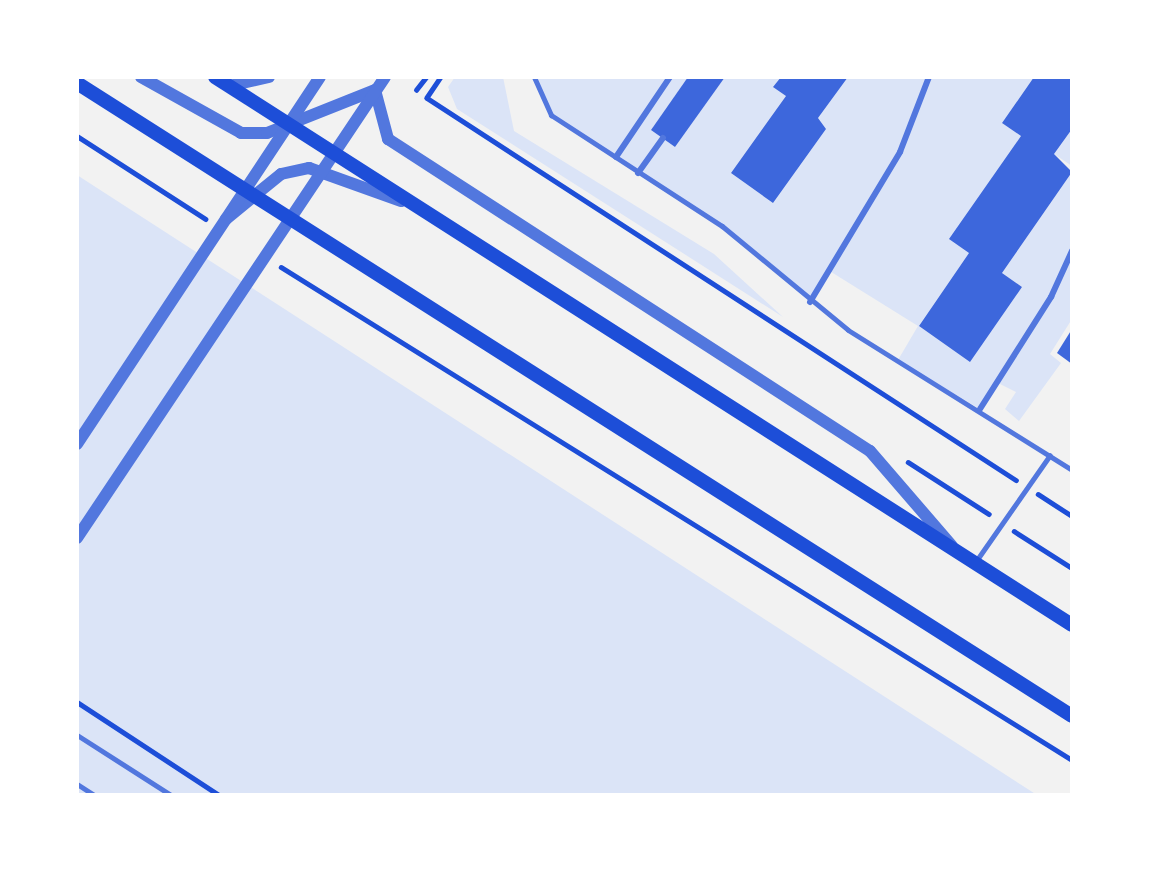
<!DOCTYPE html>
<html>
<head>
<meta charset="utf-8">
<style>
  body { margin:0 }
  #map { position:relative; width:1149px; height:872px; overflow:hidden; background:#f2f2f2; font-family:"Public Sans",sans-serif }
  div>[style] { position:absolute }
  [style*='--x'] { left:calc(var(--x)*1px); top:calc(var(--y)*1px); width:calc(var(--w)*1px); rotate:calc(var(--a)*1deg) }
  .green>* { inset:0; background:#dbe4f7 }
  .building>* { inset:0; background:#3d67dc }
  .path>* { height:4.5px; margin:-2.25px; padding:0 2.25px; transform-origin:2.25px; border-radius:2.25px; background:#1d4ed8 }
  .service>* { height:5px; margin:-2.5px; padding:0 2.5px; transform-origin:2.5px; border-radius:2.5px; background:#5277de }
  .pedestrian>* { height:6px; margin:-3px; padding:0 3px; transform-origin:3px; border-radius:3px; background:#5277de }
  .tertiary>* { height:12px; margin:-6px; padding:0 6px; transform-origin:6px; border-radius:6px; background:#5277de }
  .secondary>* { height:14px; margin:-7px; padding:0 7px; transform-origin:7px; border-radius:7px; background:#1d4ed8 }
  span { translate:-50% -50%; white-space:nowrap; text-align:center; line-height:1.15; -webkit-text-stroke:7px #fff; paint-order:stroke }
  .frame { position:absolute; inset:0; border:79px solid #fff; pointer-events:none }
</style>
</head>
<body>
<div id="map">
  <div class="green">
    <div style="clip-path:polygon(455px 77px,503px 77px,514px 131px,714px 254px,783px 317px,457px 109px,448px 87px)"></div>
    <div style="clip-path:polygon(534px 77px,688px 77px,651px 130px,675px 147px,725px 77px,781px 77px,774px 87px,786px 96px,731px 173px,773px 203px,826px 129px,818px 118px,848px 77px,1034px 77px,1002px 123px,1021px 136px,950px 239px,969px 253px,919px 326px,970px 361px,1022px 287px,1002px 273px,1072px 172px,1072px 319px,1050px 354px,1061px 363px,1019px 421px,1005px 409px,1016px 392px,998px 383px,980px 409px,898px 360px,918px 326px,828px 270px,810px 302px,722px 226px,551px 115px)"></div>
    <div style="clip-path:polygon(1072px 129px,1072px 166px,1054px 154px)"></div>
    <div style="clip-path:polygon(77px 175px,1037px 795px,77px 795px)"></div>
  </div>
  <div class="building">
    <div style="clip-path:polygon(688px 77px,725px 77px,675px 147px,651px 130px)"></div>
    <div style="clip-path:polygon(781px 77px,848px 77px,818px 118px,826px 129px,773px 203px,731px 173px,786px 96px,773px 87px)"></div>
    <div style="clip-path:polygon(1034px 77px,1072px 77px,1072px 129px,1054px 154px,1072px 172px,1002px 273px,1022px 287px,970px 362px,919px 326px,969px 253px,949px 239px,1021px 136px,1002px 123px)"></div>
    <div style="clip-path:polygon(1072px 329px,1072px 364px,1057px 353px)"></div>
  </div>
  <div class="path">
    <div style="--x:441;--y:77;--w:25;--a:124"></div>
    <div style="--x:427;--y:98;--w:702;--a:32.97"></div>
    <div style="--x:416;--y:90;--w:16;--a:-52"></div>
    <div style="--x:77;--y:136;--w:153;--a:32.8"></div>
    <div style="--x:281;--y:267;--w:932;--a:31.93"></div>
    <div style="--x:908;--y:462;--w:96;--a:32.7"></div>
    <div style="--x:1038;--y:494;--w:40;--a:32.9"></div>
    <div style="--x:1014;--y:531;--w:69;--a:32.5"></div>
    <div style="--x:77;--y:702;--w:170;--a:33.2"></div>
  </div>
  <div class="service">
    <div style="--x:534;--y:77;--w:42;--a:65.9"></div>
    <div style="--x:551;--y:115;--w:204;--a:33"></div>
    <div style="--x:722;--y:226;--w:163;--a:39.5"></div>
    <div style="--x:848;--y:330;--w:264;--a:32"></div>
    <div style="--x:976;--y:561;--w:129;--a:-55.1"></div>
    <div style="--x:77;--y:735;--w:112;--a:32.6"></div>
    <div style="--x:77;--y:784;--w:20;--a:33"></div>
  </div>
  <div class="pedestrian">
    <div style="--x:616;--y:157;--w:97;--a:-56"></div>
    <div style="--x:638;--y:173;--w:43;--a:-54.5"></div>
    <div style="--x:810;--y:302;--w:175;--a:-59"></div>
    <div style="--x:900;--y:152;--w:80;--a:-68.9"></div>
    <div style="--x:980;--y:409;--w:133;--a:-57.6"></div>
    <div style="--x:1051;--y:297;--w:51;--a:-65.5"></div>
  </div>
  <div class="tertiary">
    <div style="--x:141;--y:77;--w:115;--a:29.2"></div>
    <div style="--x:241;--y:133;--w:26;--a:0"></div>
    <div style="--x:267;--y:133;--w:116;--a:-21.7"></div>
    <div style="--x:375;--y:90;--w:51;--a:75.1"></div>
    <div style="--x:388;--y:139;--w:574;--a:32.92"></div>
    <div style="--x:870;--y:451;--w:125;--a:49.2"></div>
    <div style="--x:229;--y:86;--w:41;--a:-12.7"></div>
    <div style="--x:226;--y:219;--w:71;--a:-39.3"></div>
    <div style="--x:281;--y:174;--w:29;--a:-12"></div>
    <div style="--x:309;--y:168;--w:98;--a:19.7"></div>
    <div style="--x:77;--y:444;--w:440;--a:-56.5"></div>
    <div style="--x:77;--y:538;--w:554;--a:-56.25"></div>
  </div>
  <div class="secondary">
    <div style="--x:215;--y:77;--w:1017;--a:32.6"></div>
    <div style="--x:77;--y:83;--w:1179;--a:32.46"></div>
  </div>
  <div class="frame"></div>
</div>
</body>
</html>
